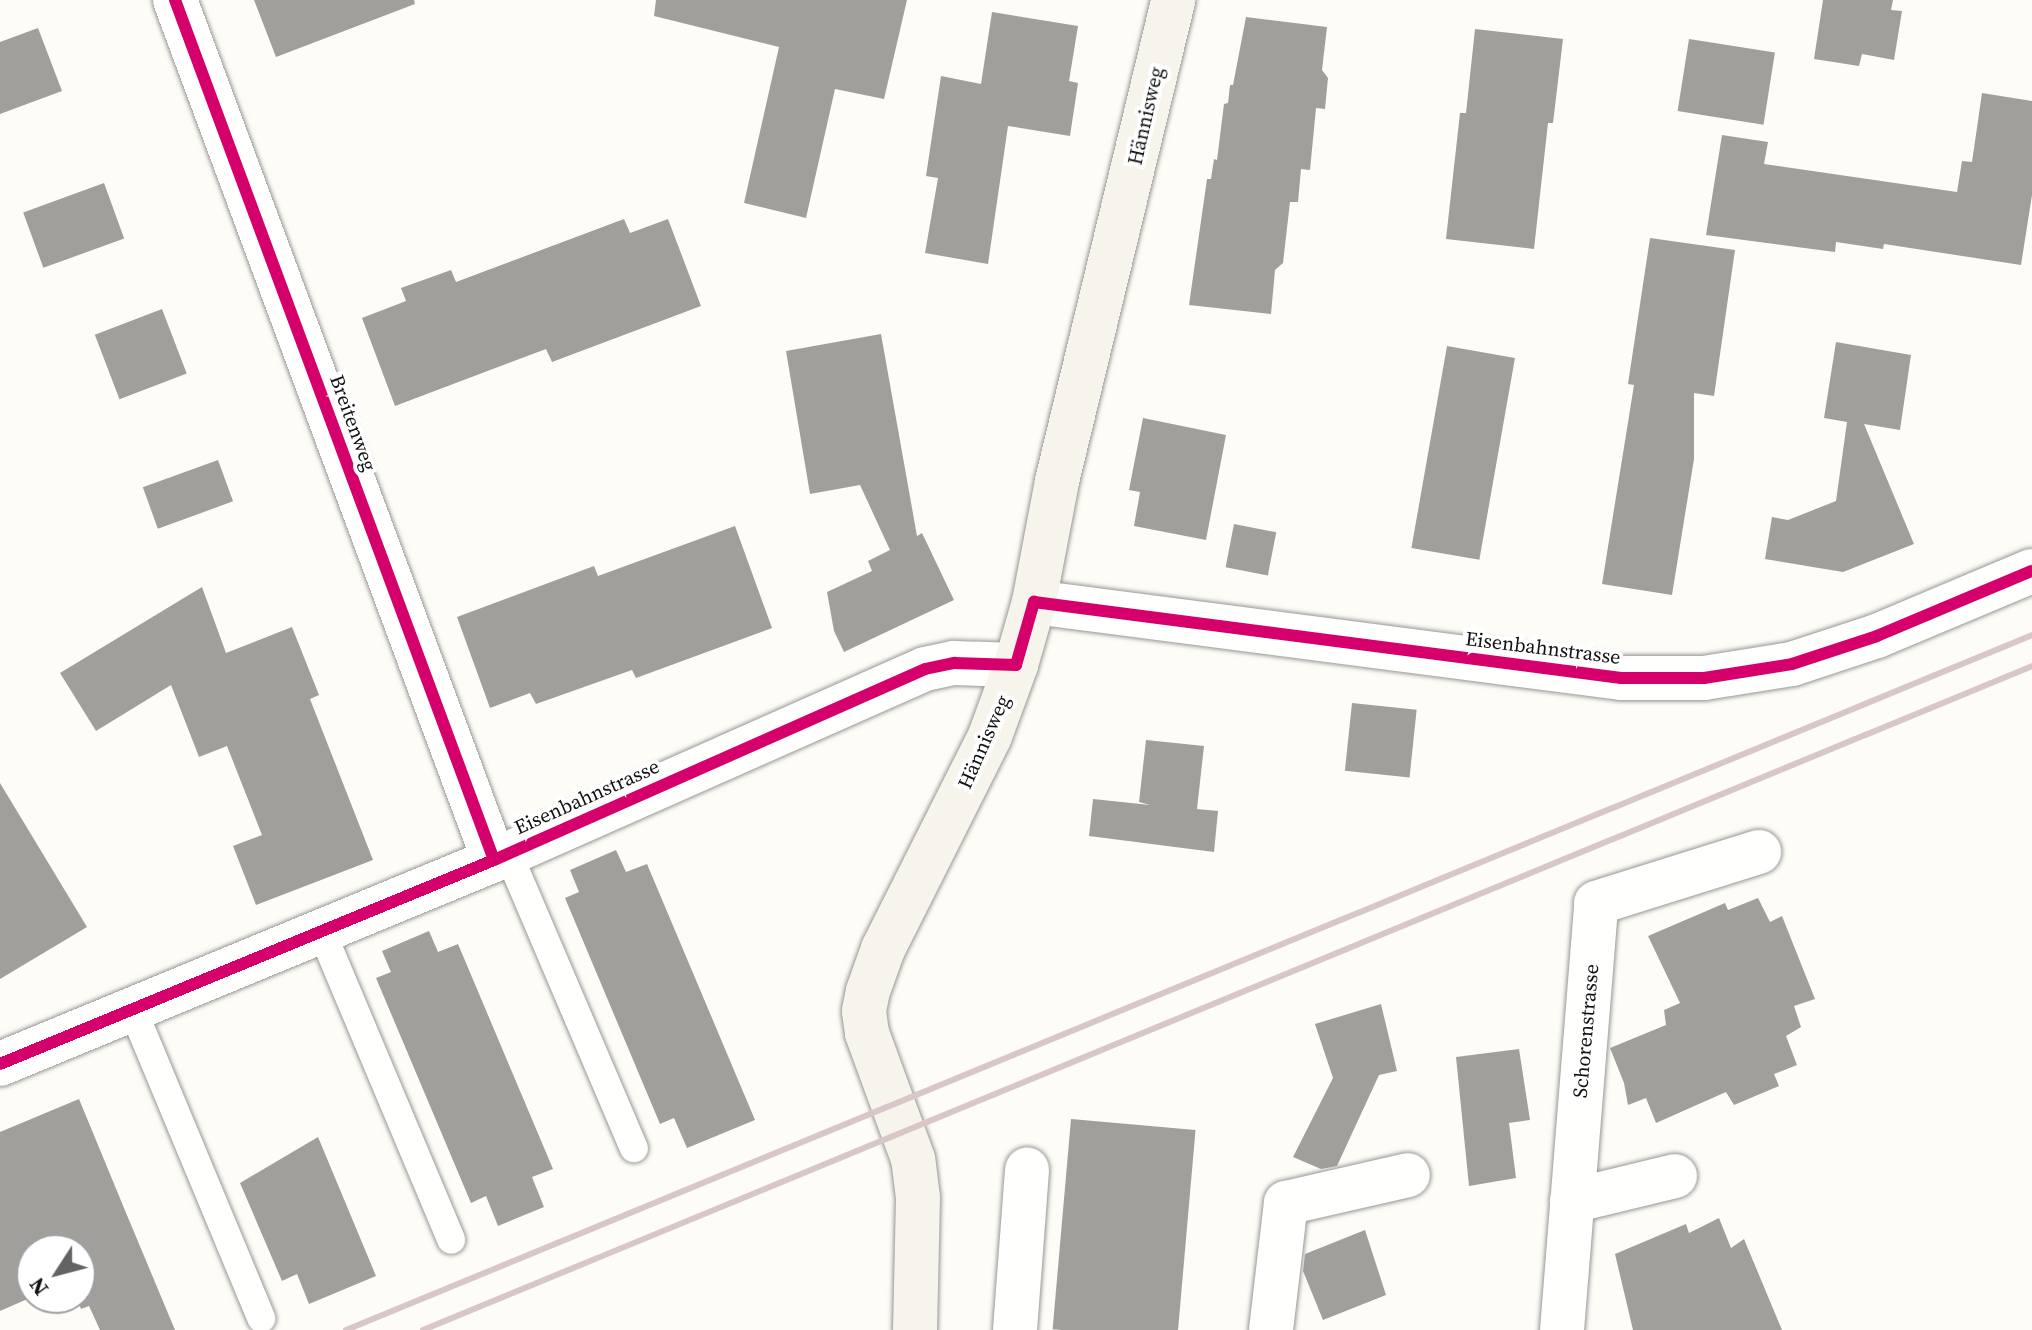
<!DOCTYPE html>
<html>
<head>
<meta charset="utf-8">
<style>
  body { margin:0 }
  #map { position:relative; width:2032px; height:1330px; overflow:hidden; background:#fdfcf7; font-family:"Source Serif 4",serif }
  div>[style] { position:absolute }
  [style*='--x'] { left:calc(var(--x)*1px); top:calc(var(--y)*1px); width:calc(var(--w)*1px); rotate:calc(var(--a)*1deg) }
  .building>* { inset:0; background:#a19f9c; transform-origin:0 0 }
  .roads { filter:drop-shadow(0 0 2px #979795) drop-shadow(0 0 2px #979795) }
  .lane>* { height:28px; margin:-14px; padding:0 14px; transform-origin:14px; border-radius:14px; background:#fffffe }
  .street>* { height:44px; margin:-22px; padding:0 22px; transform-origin:22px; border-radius:22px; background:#fffffe }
  .secondary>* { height:44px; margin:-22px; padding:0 22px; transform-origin:22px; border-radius:22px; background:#f6f4eb }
  .rail>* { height:6px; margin:-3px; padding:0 3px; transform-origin:3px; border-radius:3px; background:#d9c6c7 }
  .cycleway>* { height:12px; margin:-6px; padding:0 6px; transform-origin:6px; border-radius:6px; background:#d6006c }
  span { translate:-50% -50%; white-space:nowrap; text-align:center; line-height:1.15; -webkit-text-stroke:8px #fff; paint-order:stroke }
  .street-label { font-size:20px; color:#111 }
  .north { position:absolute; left:16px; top:1234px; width:80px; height:80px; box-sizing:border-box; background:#fff; border:2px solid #a0a0a0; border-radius:50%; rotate:234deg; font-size:22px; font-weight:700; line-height:32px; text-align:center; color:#111 }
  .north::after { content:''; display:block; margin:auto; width:28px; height:36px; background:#646362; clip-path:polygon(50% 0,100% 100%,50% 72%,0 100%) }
</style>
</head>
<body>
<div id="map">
  <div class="building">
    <div style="clip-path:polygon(254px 0,414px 0,415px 4px,276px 57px)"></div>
    <div style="clip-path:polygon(656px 0,907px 0,884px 99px,835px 89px,806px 218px,744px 203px,779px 47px,654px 16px)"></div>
    <div style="clip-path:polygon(1823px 0,1893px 0,1891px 10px,1902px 11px,1894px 60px,1862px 54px,1859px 66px,1814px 59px)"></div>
    <div style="clip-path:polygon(992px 12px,1078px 26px,1069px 81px,1078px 83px,1070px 136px,1008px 126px,988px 264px,925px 253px,938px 178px,926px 176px,941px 76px,981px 84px)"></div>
    <div style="clip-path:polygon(1246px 17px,1327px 27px,1322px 70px,1328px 78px,1325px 109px,1316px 108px,1310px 170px,1301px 169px,1298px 202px,1290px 202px,1283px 263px,1275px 270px,1271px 314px,1189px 305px,1207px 179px,1211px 179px,1214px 159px,1217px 160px,1224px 104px,1228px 103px,1230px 85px,1233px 85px)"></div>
    <div style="clip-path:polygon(38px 28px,62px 91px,0 114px,0 42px)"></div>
    <div style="clip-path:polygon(1475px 29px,1563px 39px,1553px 123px,1548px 123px,1534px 249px,1446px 239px,1460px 113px,1466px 113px)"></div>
    <div style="left:1689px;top:39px;width:87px;height:73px;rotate:9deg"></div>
    <div style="clip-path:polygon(1982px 93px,2032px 101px,2032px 195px,2021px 265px,1884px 244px,1883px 249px,1836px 242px,1835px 252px,1706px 235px,1722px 135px,1768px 142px,1764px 164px,1957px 192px,1962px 161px,1972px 162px)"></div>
    <div style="left:104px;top:183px;width:59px;height:86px;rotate:70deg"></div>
    <div style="clip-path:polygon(624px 219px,630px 233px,668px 219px,701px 306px,552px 362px,546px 349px,395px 406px,362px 318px,406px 301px,401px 288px,451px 270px,456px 282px)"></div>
    <div style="clip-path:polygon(1650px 238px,1735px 250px,1714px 396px,1694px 393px,1694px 459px,1672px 595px,1602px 584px,1634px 385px,1628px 384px)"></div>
    <div style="left:162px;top:309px;width:69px;height:72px;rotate:69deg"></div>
    <div style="clip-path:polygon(881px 334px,917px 536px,922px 533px,954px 600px,844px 652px,834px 631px,827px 592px,872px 571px,868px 561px,890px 550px,860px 485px,810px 494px,786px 351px)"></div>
    <div style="clip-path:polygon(1836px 342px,1911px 355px,1900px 430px,1864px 424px,1914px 544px,1843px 572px,1765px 559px,1772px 517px,1788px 520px,1836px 501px,1847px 422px,1824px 418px)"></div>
    <div style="left:1447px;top:346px;width:69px;height:205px;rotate:10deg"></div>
    <div style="clip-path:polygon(1143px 418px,1226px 435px,1206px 540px,1134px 526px,1140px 492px,1129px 490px)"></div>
    <div style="left:218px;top:460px;width:44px;height:80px;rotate:70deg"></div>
    <div style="left:1234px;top:524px;width:43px;height:44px;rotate:11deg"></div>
    <div style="clip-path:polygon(735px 526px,772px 628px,636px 678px,632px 670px,536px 704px,530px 693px,490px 708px,457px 617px,594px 566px,598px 576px)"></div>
    <div style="clip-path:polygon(202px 587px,226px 653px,292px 627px,319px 695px,310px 699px,373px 860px,256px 905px,233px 846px,262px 835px,227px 746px,199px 757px,171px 685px,96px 731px,60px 673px)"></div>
    <div style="left:1352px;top:703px;width:65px;height:68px;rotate:6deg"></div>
    <div style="clip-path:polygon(1146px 740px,1204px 746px,1197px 809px,1218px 811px,1214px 852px,1089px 836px,1093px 799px,1150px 805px,1139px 802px)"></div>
    <div style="clip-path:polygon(0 783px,87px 927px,0 979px)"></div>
    <div style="clip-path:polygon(616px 850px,626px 872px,647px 864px,755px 1120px,687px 1148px,674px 1118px,660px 1124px,565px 898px,579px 892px,570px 870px)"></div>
    <div style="clip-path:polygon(1758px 898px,1770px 922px,1782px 916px,1815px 999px,1794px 1006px,1801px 1027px,1786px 1036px,1797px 1065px,1774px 1074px,1779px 1086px,1734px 1105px,1726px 1092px,1656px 1123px,1646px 1098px,1628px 1105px,1624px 1083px,1610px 1048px,1666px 1025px,1664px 1010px,1680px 1003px,1648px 936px,1725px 903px,1728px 910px)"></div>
    <div style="clip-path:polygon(429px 931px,438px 952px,458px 944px,553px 1169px,532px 1177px,544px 1207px,498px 1226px,486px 1196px,471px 1203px,376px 978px,391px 972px,382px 951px)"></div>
    <div style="clip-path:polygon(1381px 1004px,1397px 1071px,1379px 1075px,1337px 1166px,1321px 1169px,1293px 1157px,1333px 1078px,1315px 1024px)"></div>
    <div style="clip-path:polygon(1519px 1049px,1530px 1120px,1509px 1123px,1516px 1178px,1469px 1186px,1456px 1057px)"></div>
    <div style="clip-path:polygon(79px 1099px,124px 1208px,175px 1330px,100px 1330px,89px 1306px,81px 1309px,77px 1298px,80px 1298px,80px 1250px,32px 1250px,32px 1297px,0 1311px,0 1132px)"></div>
    <div style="left:1071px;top:1119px;width:125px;height:211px;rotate:5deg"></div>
    <div style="clip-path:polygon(318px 1137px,376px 1276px,309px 1304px,297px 1274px,282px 1281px,240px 1183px)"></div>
    <div style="clip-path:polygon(1719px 1218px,1731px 1248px,1744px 1239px,1782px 1330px,1633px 1330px,1615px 1254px,1686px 1224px,1689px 1233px)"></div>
    <div style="clip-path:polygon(1365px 1230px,1386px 1295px,1323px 1320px,1303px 1271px,1305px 1254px)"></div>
  </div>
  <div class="roads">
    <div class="lane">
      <div style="--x:508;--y:853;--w:321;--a:66.9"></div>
      <div style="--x:321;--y:930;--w:336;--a:67.2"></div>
      <div style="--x:133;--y:1010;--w:334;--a:67.4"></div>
    </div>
    <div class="street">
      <div style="--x:175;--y:0;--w:917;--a:69.65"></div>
      <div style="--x:1034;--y:602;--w:592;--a:7.38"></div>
      <div style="--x:1621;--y:678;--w:83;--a:0"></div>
      <div style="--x:1704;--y:678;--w:89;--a:-9"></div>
      <div style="--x:1792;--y:664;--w:89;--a:-18.2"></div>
      <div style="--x:1877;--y:636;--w:168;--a:-22.8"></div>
      <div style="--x:0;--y:1064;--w:534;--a:-22.44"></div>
      <div style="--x:494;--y:860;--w:471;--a:-23.9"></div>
      <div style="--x:925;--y:669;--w:30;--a:-12"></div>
      <div style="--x:954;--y:663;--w:62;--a:1.8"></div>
      <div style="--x:1572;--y:1201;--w:106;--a:-13.6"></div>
      <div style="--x:1015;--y:1330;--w:161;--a:-85.7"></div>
      <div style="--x:1271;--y:1330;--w:128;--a:-83.3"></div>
      <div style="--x:1286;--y:1203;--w:125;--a:-12.9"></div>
      <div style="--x:1562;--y:1330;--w:428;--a:-85.4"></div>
      <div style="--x:1596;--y:903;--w:171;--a:-17.4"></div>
    </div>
    <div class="secondary">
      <div style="--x:915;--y:1330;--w:132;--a:-88.7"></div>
      <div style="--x:918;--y:1198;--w:39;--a:-97"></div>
      <div style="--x:913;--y:1159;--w:134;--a:-110.1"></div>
      <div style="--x:867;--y:1033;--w:22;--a:-98"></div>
      <div style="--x:864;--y:1011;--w:20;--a:-79"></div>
      <div style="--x:868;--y:991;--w:45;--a:-70.3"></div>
      <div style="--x:883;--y:949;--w:238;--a:-63.3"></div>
      <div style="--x:990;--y:736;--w:76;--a:-69.9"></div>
      <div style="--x:1016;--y:665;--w:66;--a:-74.1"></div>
      <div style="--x:1034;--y:602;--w:123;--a:-79.2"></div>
      <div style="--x:1057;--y:481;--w:495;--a:-76.4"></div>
    </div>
  </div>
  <div class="rail">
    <div style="--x:346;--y:1330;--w:1824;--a:-22.4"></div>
    <div style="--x:423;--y:1330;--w:1741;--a:-22.42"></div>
  </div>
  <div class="cycleway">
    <div style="--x:175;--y:0;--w:917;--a:69.65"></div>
    <div style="--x:0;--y:1064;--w:534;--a:-22.44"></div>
    <div style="--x:494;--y:860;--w:471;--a:-23.9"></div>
    <div style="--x:925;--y:669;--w:30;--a:-12"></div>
    <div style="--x:954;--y:663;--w:62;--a:1.8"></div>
    <div style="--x:1016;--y:665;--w:66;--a:-74.1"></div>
    <div style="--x:1034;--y:602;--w:592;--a:7.38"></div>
    <div style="--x:1621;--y:678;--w:83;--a:0"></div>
    <div style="--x:1704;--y:678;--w:89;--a:-9"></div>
    <div style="--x:1792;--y:664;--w:89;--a:-18.2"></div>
    <div style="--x:1877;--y:636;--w:168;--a:-22.8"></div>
  </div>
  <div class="street-label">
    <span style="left:1146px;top:116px;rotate:-77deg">Hännisweg</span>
    <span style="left:353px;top:423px;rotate:70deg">Breitenweg</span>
    <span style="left:1543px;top:648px;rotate:7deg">Eisenbahnstrasse</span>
    <span style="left:984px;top:742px;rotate:-66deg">Hännisweg</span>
    <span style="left:587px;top:797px;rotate:-24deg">Eisenbahnstrasse</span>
    <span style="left:1586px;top:1031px;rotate:-85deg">Schorenstrasse</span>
  </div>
  <div class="north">N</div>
</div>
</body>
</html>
